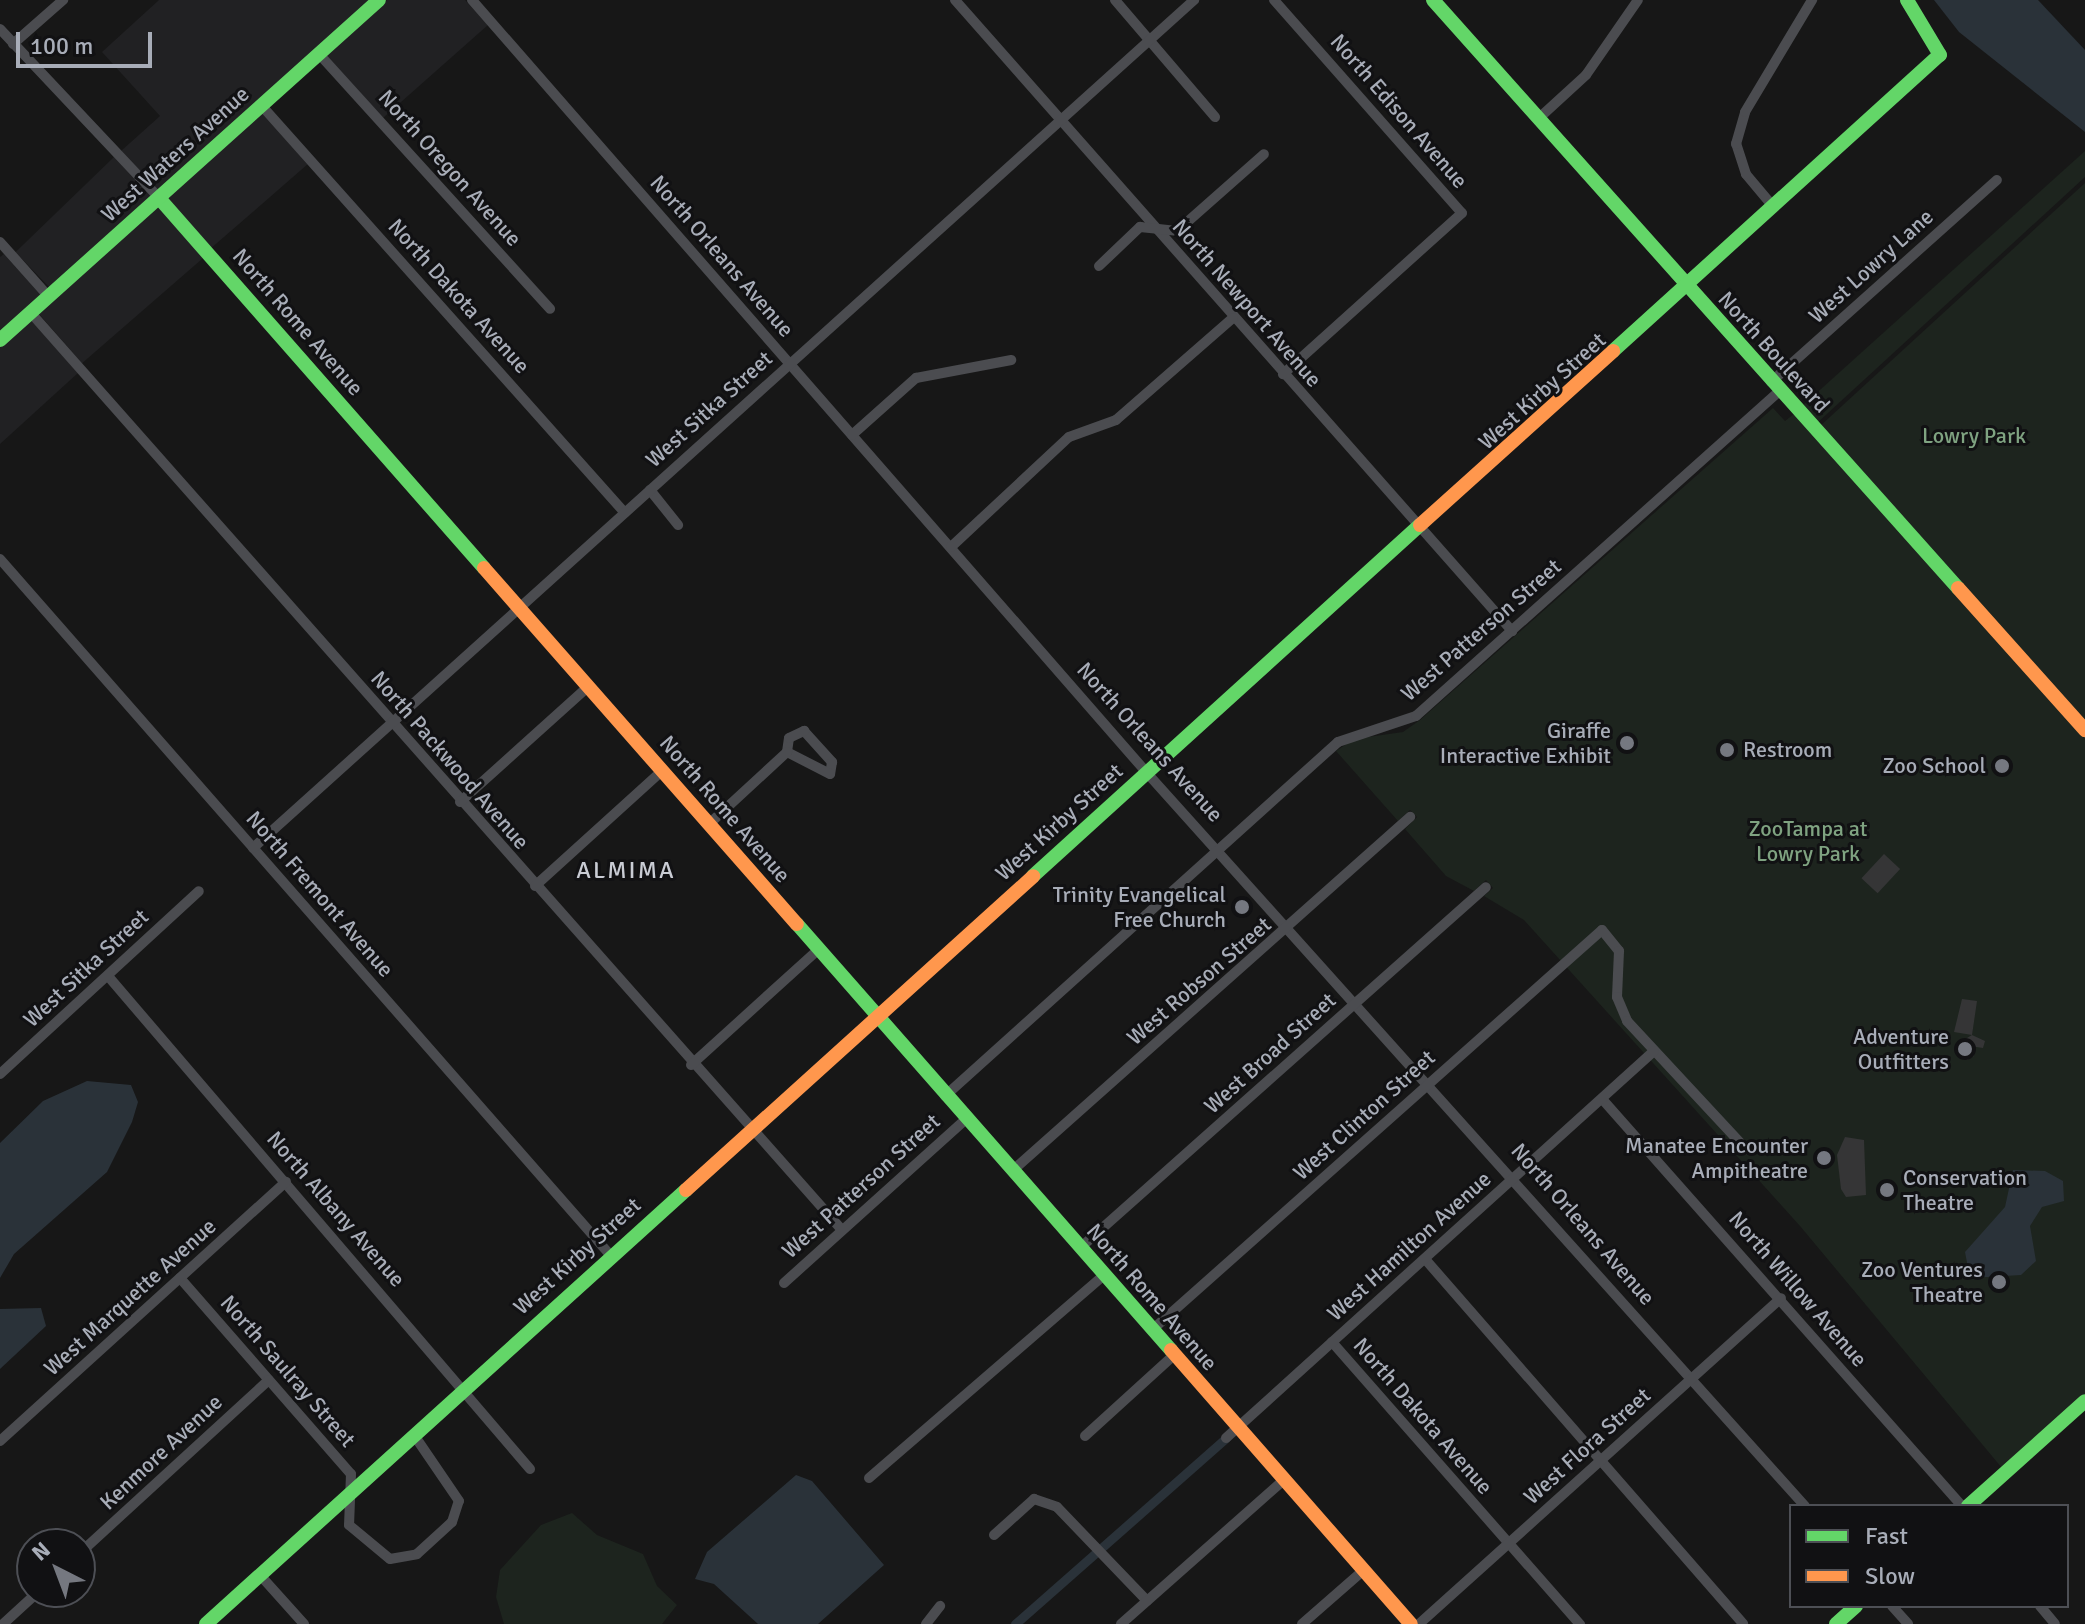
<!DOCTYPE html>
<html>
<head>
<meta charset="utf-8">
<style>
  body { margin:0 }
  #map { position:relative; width:2085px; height:1624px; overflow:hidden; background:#171717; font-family:Signika,sans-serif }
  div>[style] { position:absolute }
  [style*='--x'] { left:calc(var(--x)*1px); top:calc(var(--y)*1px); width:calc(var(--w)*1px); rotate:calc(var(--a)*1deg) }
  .built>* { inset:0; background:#212123; transform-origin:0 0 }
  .green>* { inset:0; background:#1d241e }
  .water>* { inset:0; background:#2a3239 }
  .canal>* { height:9px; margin:-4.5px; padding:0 4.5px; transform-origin:4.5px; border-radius:4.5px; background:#2a3239 }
  .building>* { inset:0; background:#353536; transform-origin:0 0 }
  .street>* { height:10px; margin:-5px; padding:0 5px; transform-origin:5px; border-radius:5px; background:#4b4c50 }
  .fast>* { height:14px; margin:-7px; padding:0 7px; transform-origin:7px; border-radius:7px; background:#63d668 }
  .slow>* { height:14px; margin:-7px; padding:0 7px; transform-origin:7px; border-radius:7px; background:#ff974d }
  .dots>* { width:22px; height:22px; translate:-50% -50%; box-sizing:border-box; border:4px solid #111113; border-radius:50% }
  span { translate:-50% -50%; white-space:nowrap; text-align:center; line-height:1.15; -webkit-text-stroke:6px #111113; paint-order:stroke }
  .street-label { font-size:22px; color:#a8adb8 }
  .park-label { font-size:22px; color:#7fa381 }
  .poi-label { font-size:22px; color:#a8adb8 }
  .right { translate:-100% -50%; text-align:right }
  .left { translate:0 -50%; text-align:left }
  .neighbourhood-label { font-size:24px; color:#c9ccd4; letter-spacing:2px }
  .legend { position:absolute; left:1789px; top:1504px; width:280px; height:104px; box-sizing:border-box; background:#111113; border:2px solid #4d4f55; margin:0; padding:10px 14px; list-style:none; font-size:24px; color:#a8adb8 }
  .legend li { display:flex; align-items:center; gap:16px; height:40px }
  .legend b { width:40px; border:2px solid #4d4f55 }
  .north { position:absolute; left:16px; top:1528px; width:80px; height:80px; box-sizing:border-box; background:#111113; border:2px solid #4d4f55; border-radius:50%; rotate:318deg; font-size:22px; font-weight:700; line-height:32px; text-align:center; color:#a8adb8 }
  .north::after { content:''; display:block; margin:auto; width:28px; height:36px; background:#757880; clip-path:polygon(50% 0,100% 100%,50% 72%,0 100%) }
  .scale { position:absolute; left:16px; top:32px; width:136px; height:36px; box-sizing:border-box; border:4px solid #a8adb8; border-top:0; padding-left:10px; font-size:24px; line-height:28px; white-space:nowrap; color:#a8adb8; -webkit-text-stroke:6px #111113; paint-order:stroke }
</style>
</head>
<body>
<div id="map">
  <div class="built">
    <div style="clip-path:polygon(159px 0,371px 0,159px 191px,121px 151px,160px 116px,102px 52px)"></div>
    <div style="clip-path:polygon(387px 0,465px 0,488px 25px,383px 118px,326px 55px)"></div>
    <div style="left:263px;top:113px;width:68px;height:130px;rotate:49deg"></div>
    <div style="left:114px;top:157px;width:55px;height:137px;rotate:46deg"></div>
    <div style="left:159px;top:205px;width:69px;height:162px;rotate:49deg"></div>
    <div style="clip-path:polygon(4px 254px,42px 296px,0 333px,0 257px)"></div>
    <div style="clip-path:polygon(31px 320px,78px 373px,0 444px,0 347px)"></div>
  </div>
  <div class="green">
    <div style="clip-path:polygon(2085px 151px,2085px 177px,1816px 424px,1801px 407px)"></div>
    <div style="clip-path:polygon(2085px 183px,2085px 724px,1819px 427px)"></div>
    <div style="clip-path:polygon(1773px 408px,1785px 421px,1794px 414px,2085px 737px,2085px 1394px,2002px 1468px,1800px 1226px,1524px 920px,1484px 896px,1493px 888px,1486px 880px,1474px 891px,1446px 876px,1405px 829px,1417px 817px,1410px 810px,1398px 821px,1336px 751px,1354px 739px,1403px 732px,1420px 720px)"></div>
    <div style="clip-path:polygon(572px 1513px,597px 1535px,643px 1554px,657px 1586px,677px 1605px,662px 1624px,504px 1624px,496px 1597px,500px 1570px,541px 1525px)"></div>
  </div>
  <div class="water">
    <div style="clip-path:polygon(1934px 0,2038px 0,2085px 50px,2085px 132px,1959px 32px)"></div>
    <div style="clip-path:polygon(87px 1081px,131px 1085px,138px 1102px,132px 1122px,107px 1172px,14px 1254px,0 1278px,0 1143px,43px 1101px)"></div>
    <div style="clip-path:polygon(2013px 1170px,2045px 1171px,2063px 1181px,2064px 1201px,2042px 1207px,2030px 1226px,2036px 1261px,2021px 1275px,1970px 1278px,1965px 1252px,2005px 1207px)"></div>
    <div style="clip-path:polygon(41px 1308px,46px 1326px,0 1369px,0 1309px)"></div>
    <div style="clip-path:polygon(796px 1475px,812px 1481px,884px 1565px,818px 1624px,758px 1624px,714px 1584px,695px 1579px,707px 1552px)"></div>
  </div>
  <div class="canal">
    <div style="--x:1015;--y:1624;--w:281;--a:-41.4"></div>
  </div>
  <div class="building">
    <div style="left:1884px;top:854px;width:22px;height:33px;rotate:43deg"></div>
    <div style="clip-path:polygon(1962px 999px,1977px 1001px,1972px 1035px,1985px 1041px,1983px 1048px,1970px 1046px,1974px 1056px,1967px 1060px,1957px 1044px,1972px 1035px,1954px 1032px)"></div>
    <div style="clip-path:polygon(1845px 1137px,1864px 1140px,1866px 1195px,1846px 1197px,1841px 1189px,1837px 1155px)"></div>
  </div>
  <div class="street">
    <div style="--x:472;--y:0;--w:1026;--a:48.87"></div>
    <div style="--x:1147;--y:773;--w:985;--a:48.09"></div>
    <div style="--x:955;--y:0;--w:842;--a:48.56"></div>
    <div style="--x:1115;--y:0;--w:154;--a:49.5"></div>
    <div style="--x:1274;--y:0;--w:284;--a:48.6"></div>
    <div style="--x:1462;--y:213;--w:241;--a:138"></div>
    <div style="--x:0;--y:29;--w:232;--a:46.7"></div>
    <div style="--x:13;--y:44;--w:67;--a:-41.3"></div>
    <div style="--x:319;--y:54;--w:344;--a:47.8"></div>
    <div style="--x:262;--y:106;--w:545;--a:48.27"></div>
    <div style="--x:1538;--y:119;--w:65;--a:-42.5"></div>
    <div style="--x:1586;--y:75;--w:91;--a:-55.3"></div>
    <div style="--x:1771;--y:204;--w:39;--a:-130"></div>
    <div style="--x:1746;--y:174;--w:32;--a:-108"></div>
    <div style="--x:1736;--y:144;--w:33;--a:-74"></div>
    <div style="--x:1745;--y:112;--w:131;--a:-59.1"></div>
    <div style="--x:0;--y:242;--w:74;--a:48.3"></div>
    <div style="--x:1099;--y:266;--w:57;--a:-43.6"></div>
    <div style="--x:1140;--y:227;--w:37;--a:6"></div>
    <div style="--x:1177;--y:231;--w:116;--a:-41.5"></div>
    <div style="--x:31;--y:313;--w:1224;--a:48.51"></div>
    <div style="--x:1771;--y:382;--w:303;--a:-41.8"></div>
    <div style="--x:852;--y:435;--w:86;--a:-41.7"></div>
    <div style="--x:916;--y:378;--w:97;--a:-10.7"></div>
    <div style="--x:650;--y:490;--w:45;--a:51.3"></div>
    <div style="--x:951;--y:547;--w:161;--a:-43"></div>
    <div style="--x:1069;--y:437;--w:50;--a:-19.9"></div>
    <div style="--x:1116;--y:420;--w:155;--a:-41.1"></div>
    <div style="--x:0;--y:559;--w:927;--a:48.76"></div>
    <div style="--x:804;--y:731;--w:42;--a:47.9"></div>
    <div style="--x:832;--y:762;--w:12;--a:99"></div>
    <div style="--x:830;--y:774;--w:48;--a:-152.9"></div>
    <div style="--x:787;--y:752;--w:14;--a:-82"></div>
    <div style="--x:789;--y:738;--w:17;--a:-25"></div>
    <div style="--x:460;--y:802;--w:173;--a:-42"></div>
    <div style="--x:709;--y:824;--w:106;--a:-42.7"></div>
    <div style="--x:253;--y:848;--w:1267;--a:-42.02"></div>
    <div style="--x:535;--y:886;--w:171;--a:-42.2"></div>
    <div style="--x:108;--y:976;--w:649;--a:49.44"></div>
    <div style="--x:691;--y:1065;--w:171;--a:-42.2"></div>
    <div style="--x:0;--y:1074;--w:270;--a:-42.6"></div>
    <div style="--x:945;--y:1096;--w:529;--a:-42.01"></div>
    <div style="--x:1338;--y:742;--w:82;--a:-18.4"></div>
    <div style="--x:1416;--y:716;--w:488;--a:-41.8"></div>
    <div style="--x:1603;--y:1100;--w:542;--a:48.52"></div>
    <div style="--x:1012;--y:1171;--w:533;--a:-41.65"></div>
    <div style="--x:1080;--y:1248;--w:543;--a:-41.64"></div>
    <div style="--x:1425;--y:1259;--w:484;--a:48.9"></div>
    <div style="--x:180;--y:1278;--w:260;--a:48.9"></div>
    <div style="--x:351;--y:1474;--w:51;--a:92.2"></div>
    <div style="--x:349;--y:1525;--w:53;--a:39.7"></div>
    <div style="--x:390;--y:1559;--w:27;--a:-10"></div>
    <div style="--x:417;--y:1554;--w:47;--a:-42.4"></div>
    <div style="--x:452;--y:1522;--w:22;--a:-72"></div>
    <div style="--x:459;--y:1501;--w:80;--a:-124.3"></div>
    <div style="--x:784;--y:1283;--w:245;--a:-42"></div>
    <div style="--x:1152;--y:1330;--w:602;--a:-41.63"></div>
    <div style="--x:1602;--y:930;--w:27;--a:51"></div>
    <div style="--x:1619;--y:951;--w:46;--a:92.5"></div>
    <div style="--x:1617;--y:997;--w:26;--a:67"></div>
    <div style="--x:1627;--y:1021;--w:175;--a:47.1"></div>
    <div style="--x:1332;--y:1342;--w:376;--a:48.7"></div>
    <div style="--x:1085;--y:1436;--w:120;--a:-42.3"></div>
    <div style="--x:1226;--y:1438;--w:577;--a:-42.12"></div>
    <div style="--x:0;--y:1441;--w:386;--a:-42.2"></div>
    <div style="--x:869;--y:1478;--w:311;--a:-40.8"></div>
    <div style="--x:994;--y:1535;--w:54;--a:-42"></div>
    <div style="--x:1034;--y:1499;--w:24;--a:19"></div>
    <div style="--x:1057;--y:1507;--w:130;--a:46.2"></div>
    <div style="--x:80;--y:1553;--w:256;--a:-42.5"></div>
    <div style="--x:260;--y:1575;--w:66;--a:48.1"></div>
    <div style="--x:1892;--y:1606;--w:24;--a:48"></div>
    <div style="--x:2040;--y:1606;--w:23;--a:50"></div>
    <div style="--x:3;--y:1624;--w:47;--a:-42.4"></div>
    <div style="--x:926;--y:1624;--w:23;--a:-52"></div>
    <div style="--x:1121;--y:1624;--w:217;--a:-41.5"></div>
    <div style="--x:1302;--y:1624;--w:82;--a:-41.1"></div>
    <div style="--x:1419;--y:1624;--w:487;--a:-42"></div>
  </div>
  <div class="fast">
    <div style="--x:1433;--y:0;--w:788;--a:48.24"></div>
    <div style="--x:159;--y:198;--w:492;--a:48.7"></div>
    <div style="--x:0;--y:340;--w:509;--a:-41.9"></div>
    <div style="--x:1613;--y:351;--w:441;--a:-42.2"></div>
    <div style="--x:1940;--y:55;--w:64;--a:-121"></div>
    <div style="--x:1033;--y:876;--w:522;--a:-42.21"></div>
    <div style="--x:797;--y:924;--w:567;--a:48.72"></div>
    <div style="--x:1968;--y:1506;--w:157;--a:-41.9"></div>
    <div style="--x:206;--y:1624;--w:647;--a:-42.12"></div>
    <div style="--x:1836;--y:1624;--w:27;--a:-42"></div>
  </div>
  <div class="slow">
    <div style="--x:1420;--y:525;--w:260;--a:-42"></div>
    <div style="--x:484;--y:568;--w:474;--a:48.7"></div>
    <div style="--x:1958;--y:588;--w:191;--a:48.2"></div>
    <div style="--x:686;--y:1190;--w:468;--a:-42.1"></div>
    <div style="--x:1171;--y:1350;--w:364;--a:48.8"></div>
  </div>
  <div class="dots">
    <div style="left:1627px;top:743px;background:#757880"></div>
    <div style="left:1727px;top:750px;background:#757880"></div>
    <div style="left:2002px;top:766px;background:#757880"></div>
    <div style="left:1242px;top:907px;background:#757880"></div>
    <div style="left:1965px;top:1049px;background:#757880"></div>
    <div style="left:1824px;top:1158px;background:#757880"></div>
    <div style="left:1887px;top:1190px;background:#757880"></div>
    <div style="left:1999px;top:1282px;background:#757880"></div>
  </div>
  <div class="street-label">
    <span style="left:1399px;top:111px;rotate:49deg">North Edison Avenue</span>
    <span style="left:175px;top:154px;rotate:-42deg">West Waters Avenue</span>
    <span style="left:450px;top:168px;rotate:48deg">North Oregon Avenue</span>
    <span style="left:722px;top:256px;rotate:49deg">North Orleans Avenue</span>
    <span style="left:1871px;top:266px;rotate:-42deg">West Lowry Lane</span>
    <span style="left:459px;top:296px;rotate:48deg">North Dakota Avenue</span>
    <span style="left:1247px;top:303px;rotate:49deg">North Newport Avenue</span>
    <span style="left:298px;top:322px;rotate:49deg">North Rome Avenue</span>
    <span style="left:1774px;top:352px;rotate:48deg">North Boulevard</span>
    <span style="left:1542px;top:391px;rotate:-42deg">West Kirby Street</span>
    <span style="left:709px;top:409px;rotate:-42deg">West Sitka Street</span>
    <span style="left:1481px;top:630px;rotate:-41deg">West Patterson Street</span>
    <span style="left:1150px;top:742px;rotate:48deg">North Orleans Avenue</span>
    <span style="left:450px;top:760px;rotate:49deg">North Packwood Avenue</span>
    <span style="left:725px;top:809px;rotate:49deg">North Rome Avenue</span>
    <span style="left:1059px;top:822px;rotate:-42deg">West Kirby Street</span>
    <span style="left:320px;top:894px;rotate:49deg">North Fremont Avenue</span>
    <span style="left:86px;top:968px;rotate:-43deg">West Sitka Street</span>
    <span style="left:1199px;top:981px;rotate:-41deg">West Robson Street</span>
    <span style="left:1270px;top:1053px;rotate:-42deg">West Broad Street</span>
    <span style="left:1364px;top:1115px;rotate:-42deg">West Clinton Street</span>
    <span style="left:861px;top:1186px;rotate:-42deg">West Patterson Street</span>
    <span style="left:336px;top:1209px;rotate:49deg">North Albany Avenue</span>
    <span style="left:1583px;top:1224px;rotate:49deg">North Orleans Avenue</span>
    <span style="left:1409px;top:1246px;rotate:-42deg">West Hamilton Avenue</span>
    <span style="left:577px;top:1256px;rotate:-42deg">West Kirby Street</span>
    <span style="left:1798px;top:1289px;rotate:49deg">North Willow Avenue</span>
    <span style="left:130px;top:1297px;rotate:-42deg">West Marquette Avenue</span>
    <span style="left:1152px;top:1297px;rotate:49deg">North Rome Avenue</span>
    <span style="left:288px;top:1371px;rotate:49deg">North Saulray Street</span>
    <span style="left:1423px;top:1416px;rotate:49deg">North Dakota Avenue</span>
    <span style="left:1587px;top:1446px;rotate:-42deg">West Flora Street</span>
    <span style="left:161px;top:1452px;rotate:-43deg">Kenmore Avenue</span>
  </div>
  <div class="park-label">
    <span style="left:1974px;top:436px">Lowry Park</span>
    <span style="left:1808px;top:841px">ZooTampa at<br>Lowry Park</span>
  </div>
  <div class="poi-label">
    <span class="right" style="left:1611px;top:743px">Giraffe<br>Interactive Exhibit</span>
    <span class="left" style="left:1743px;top:750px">Restroom</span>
    <span class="right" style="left:1986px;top:766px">Zoo School</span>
    <span class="right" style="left:1226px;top:907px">Trinity Evangelical<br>Free Church</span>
    <span class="right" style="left:1949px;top:1049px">Adventure<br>Outfitters</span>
    <span class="right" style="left:1808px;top:1158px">Manatee Encounter<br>Ampitheatre</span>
    <span class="left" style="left:1903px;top:1190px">Conservation<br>Theatre</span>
    <span class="right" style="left:1983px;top:1282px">Zoo Ventures<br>Theatre</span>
  </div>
  <div class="neighbourhood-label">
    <span style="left:626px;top:871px">ALMIMA</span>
  </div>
  <ul class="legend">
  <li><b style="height:10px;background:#63d668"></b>Fast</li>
  <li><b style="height:10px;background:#ff974d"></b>Slow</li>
  </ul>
  <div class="north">N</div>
  <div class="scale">100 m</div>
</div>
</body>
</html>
